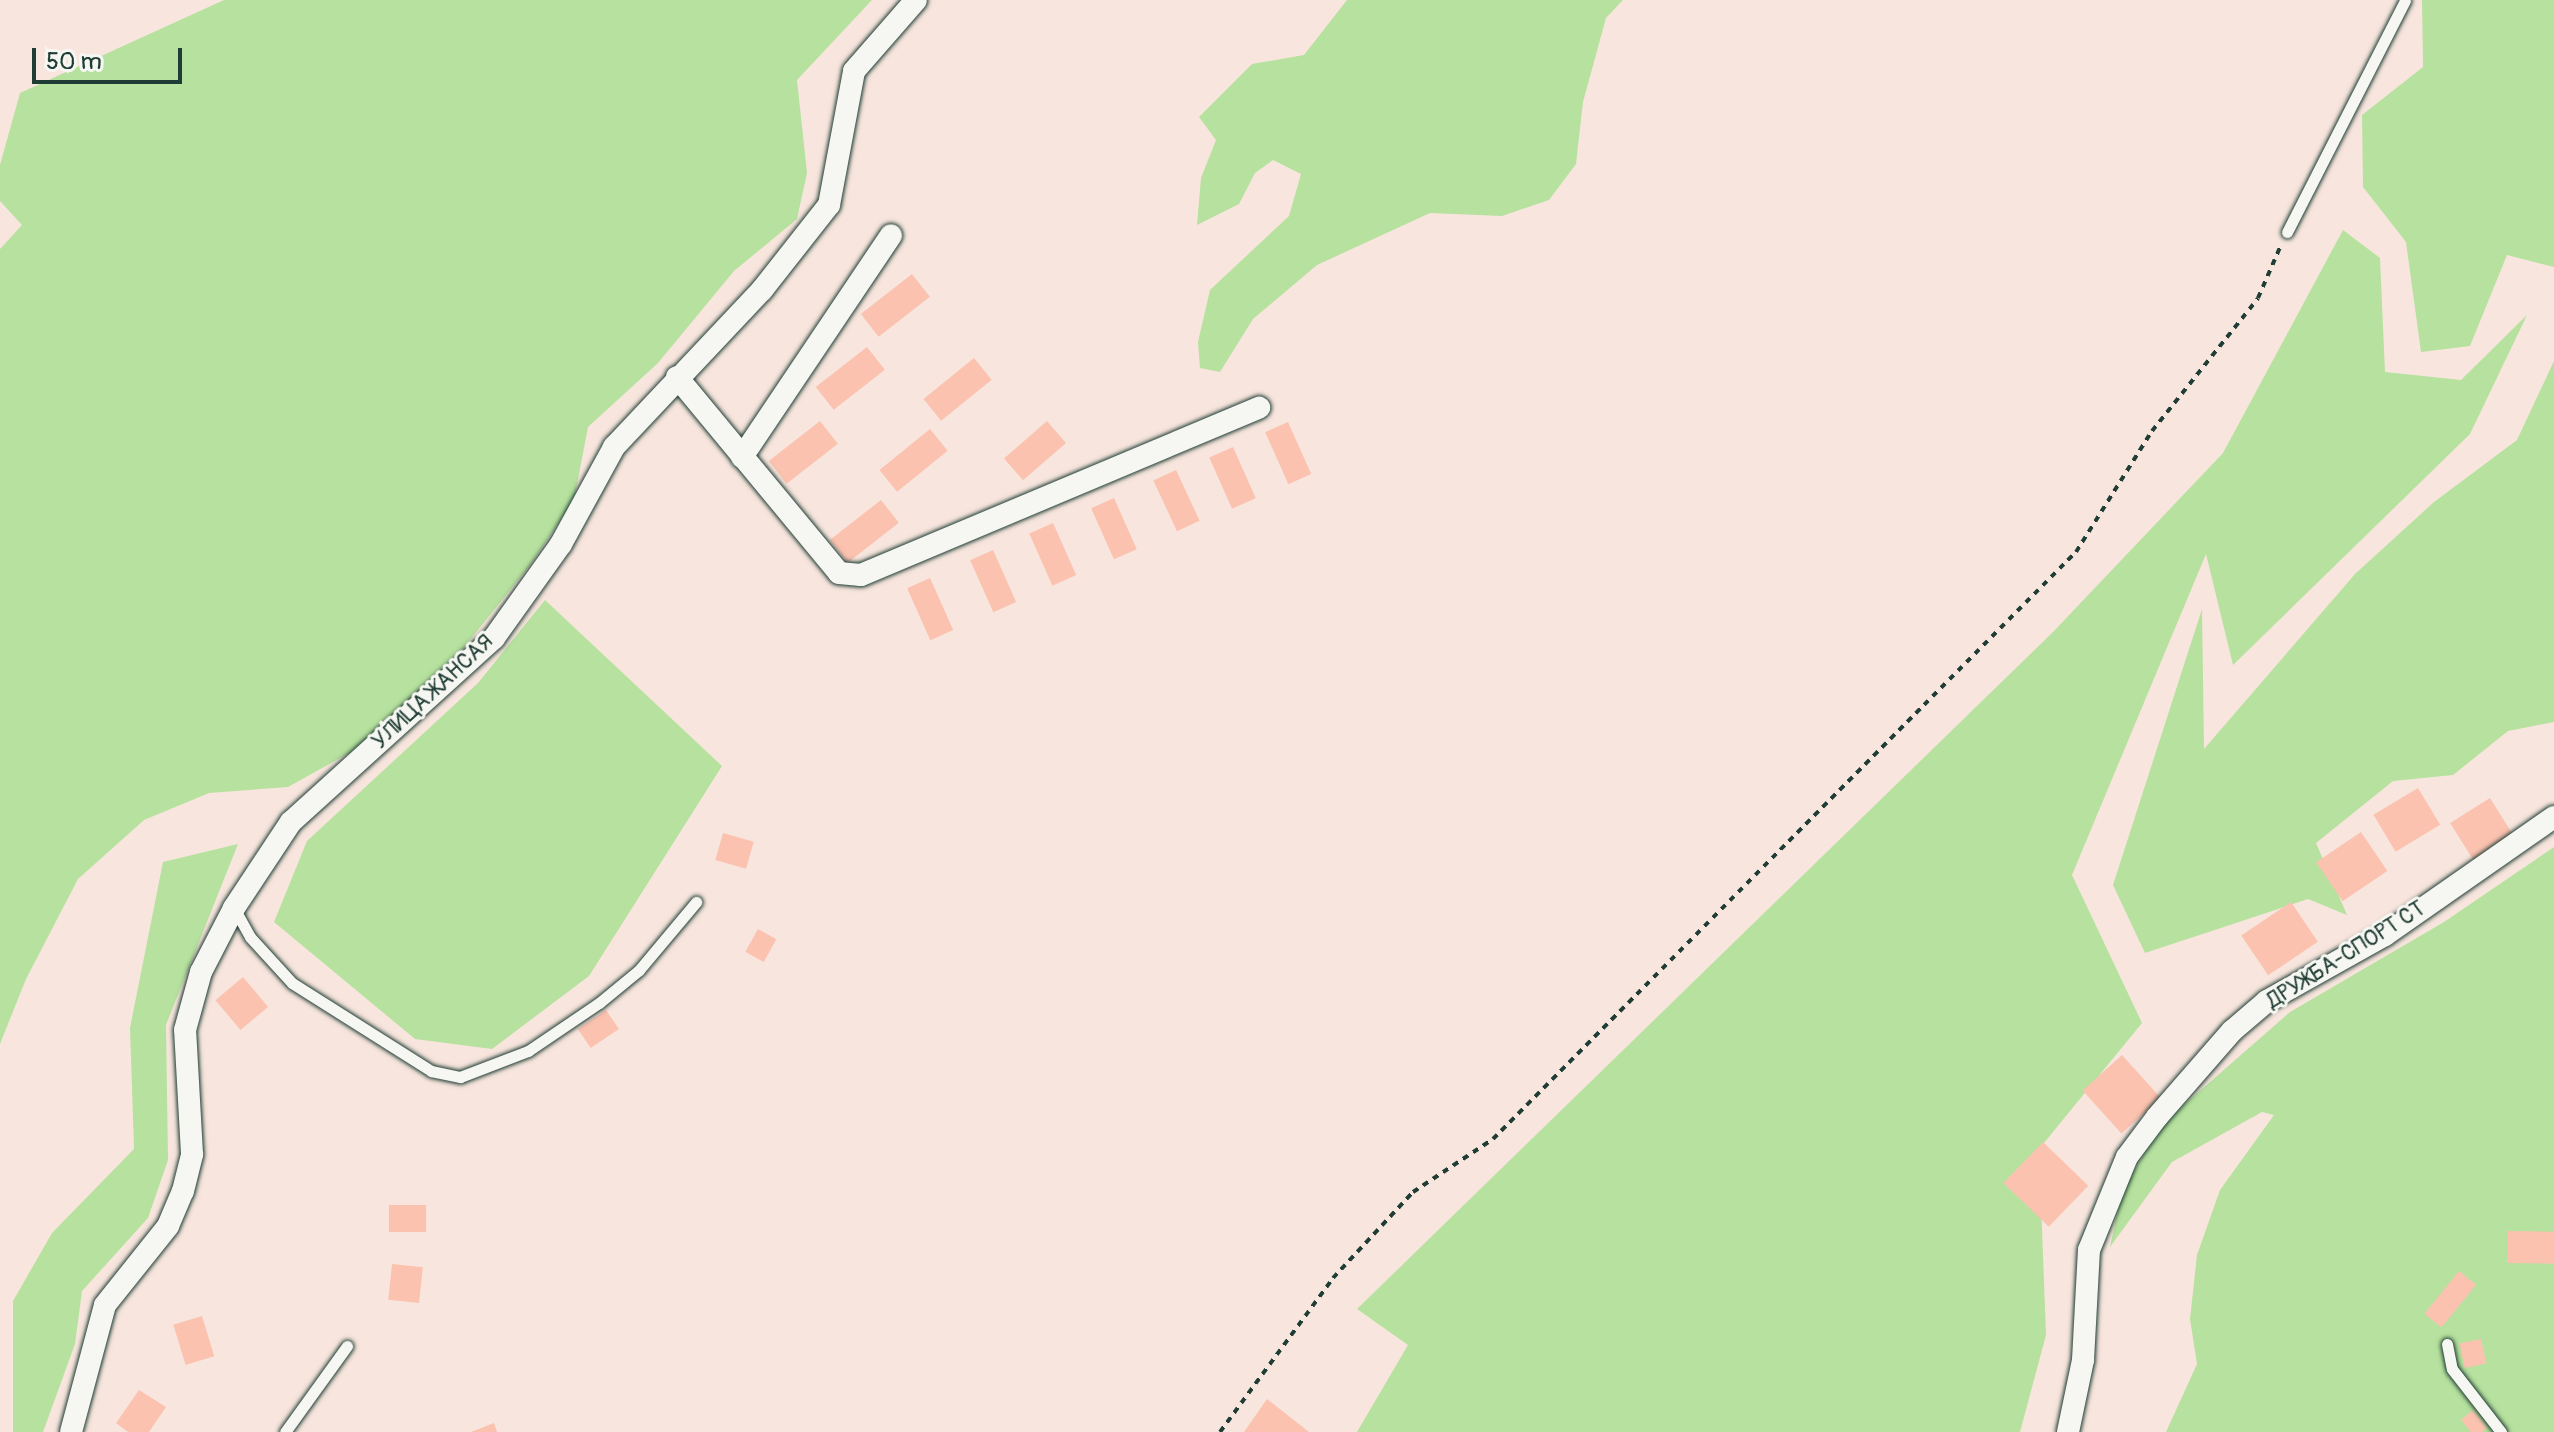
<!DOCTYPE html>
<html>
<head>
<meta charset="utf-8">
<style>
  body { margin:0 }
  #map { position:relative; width:2554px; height:1432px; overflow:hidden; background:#f8e6de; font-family:Pangolin,sans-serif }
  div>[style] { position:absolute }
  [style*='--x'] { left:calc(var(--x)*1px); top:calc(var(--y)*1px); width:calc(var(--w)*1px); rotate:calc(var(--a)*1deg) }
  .green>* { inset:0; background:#b6e19e }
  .building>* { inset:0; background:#fbc2b0; transform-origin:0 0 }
  .path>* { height:4px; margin-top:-2px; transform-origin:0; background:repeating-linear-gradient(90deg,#1f3d34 0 6px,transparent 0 12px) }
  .roads { filter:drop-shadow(0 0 2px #1f3d34) drop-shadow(0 0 2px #1f3d34) }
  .service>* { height:11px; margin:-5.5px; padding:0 5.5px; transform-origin:5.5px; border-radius:5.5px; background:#f6f6f2 }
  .minor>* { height:22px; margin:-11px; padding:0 11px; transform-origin:11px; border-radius:11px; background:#f6f6f2 }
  span { translate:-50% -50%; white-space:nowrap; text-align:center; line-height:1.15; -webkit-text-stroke:6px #f6f6f2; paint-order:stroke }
  .street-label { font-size:22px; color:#1f3d34 }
  .scale { position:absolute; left:32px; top:48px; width:150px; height:36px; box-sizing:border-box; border:4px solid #1f3d34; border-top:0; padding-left:10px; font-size:24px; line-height:28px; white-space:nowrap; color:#1f3d34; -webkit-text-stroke:6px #f6f6f2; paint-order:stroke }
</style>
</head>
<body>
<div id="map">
  <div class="green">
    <div style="clip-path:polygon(224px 0,872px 0,797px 80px,807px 173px,797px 219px,734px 271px,658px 363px,588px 427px,574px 500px,530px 565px,457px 656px,351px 752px,288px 787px,209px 793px,144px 820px,78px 879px,26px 979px,0 1044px,0 249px,22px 225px,0 201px,0 165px,20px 93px)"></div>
    <div style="clip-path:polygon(1347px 0,1623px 0,1606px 18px,1583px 102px,1576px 164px,1549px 200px,1502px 216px,1430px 213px,1317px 265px,1253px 319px,1220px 372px,1200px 368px,1198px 342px,1210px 290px,1289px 216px,1301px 174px,1273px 160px,1255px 173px,1239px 204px,1197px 225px,1201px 178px,1216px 140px,1199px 117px,1252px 64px,1304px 55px)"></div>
    <div style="clip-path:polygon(2422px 0,2554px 0,2554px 267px,2507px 255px,2470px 346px,2421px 352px,2406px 242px,2363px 187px,2362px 115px,2423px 67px)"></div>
    <div style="clip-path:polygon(2343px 230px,2380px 258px,2385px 372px,2461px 380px,2527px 315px,2470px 434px,2233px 665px,2206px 554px,2072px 875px,2142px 1023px,2039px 1149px,2046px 1335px,2020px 1432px,1357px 1432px,1408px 1345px,1357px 1309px,2054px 631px,2223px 453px)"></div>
    <div style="clip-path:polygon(2554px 361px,2554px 722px,2508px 731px,2453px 775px,2393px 781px,2316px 843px,2347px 915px,2308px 899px,2145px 953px,2113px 885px,2202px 609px,2204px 749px,2355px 574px,2434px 502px,2517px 440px)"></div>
    <div style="clip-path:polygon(545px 600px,722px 766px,589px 976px,492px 1049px,415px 1039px,274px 922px,307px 841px,478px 683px)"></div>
    <div style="clip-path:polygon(238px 844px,166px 1025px,168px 1160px,148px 1218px,82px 1291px,75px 1344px,43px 1432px,13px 1432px,13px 1301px,52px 1233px,134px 1149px,130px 1028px,163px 862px)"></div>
    <div style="clip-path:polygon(2554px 847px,2554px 1432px,2166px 1432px,2197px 1364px,2190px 1319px,2197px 1255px,2220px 1190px,2274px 1115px,2262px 1112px,2172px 1162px,2110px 1247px,2122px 1190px,2162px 1124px,2290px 1012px,2444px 922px)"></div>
  </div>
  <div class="building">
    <div style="left:912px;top:274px;width:29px;height:65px;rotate:52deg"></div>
    <div style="left:867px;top:347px;width:29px;height:65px;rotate:52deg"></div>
    <div style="left:974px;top:358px;width:28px;height:65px;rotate:51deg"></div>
    <div style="left:820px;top:421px;width:29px;height:65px;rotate:52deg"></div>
    <div style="left:1047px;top:421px;width:29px;height:57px;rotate:49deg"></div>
    <div style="left:1288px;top:422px;width:57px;height:25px;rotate:66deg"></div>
    <div style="left:930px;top:429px;width:28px;height:65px;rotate:51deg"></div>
    <div style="left:1233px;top:447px;width:56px;height:26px;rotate:66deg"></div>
    <div style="left:1176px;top:470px;width:56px;height:25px;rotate:65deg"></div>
    <div style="left:1114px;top:498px;width:56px;height:25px;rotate:66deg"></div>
    <div style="left:881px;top:500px;width:29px;height:65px;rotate:52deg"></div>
    <div style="left:1053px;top:523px;width:57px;height:26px;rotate:66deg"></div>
    <div style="left:993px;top:550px;width:57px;height:25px;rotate:66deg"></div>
    <div style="left:930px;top:578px;width:57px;height:25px;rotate:66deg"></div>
    <div style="left:2418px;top:788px;width:43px;height:52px;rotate:59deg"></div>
    <div style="left:2490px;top:798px;width:44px;height:47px;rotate:58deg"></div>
    <div style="left:2361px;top:832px;width:47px;height:54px;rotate:56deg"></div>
    <div style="left:723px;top:833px;width:32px;height:28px;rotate:16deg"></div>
    <div style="left:2291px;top:902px;width:48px;height:60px;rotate:56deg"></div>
    <div style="left:758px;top:929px;width:21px;height:26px;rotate:29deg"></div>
    <div style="left:243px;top:977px;width:39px;height:36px;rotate:50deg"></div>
    <div style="left:606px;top:1010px;width:23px;height:34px;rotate:56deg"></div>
    <div style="left:2122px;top:1055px;width:58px;height:53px;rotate:48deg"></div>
    <div style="left:2043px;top:1142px;width:63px;height:57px;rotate:44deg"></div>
    <div style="left:426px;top:1205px;width:27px;height:37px;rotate:90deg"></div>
    <div style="left:2508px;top:1231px;width:46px;height:32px;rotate:1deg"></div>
    <div style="left:392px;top:1264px;width:31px;height:36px;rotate:6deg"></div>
    <div style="left:2459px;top:1271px;width:22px;height:55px;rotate:39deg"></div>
    <div style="left:202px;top:1316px;width:42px;height:30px;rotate:73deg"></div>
    <div style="left:2481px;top:1339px;width:25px;height:22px;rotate:78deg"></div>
    <div style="clip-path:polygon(139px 1390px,166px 1407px,149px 1432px,128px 1432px,116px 1423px)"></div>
    <div style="clip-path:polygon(1267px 1399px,1309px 1432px,1244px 1432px)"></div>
    <div style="clip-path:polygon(2473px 1410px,2487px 1428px,2482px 1432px,2471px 1432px,2461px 1420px)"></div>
    <div style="clip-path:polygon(494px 1423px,497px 1432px,471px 1432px)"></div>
  </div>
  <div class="path">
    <div style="--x:1220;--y:1432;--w:191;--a:-53.7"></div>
    <div style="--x:1333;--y:1278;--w:117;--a:-47.1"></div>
    <div style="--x:1413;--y:1192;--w:96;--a:-33.5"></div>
    <div style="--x:1493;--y:1139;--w:827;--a:-45.2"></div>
    <div style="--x:2076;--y:552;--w:143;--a:-57.9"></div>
    <div style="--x:2152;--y:431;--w:170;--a:-51.4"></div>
    <div style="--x:2258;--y:298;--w:58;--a:-66.5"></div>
  </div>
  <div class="roads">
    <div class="service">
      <div style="--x:2287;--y:232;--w:260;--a:-63"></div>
      <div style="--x:234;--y:908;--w:33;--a:61"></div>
      <div style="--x:250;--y:937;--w:62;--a:47.6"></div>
      <div style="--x:292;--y:983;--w:165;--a:32.3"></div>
      <div style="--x:431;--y:1071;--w:30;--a:12"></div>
      <div style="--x:460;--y:1077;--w:73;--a:-20.9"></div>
      <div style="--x:528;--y:1051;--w:86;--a:-34.1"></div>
      <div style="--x:599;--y:1003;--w:52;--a:-39.5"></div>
      <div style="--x:639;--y:970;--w:89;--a:-50"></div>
      <div style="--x:2447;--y:1344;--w:25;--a:79"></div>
      <div style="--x:2452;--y:1369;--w:80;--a:52.1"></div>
      <div style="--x:285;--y:1432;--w:106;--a:-54.2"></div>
    </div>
    <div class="minor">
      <div style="--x:677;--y:377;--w:254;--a:50.4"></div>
      <div style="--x:839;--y:573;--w:22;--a:5"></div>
      <div style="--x:861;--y:575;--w:432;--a:-22.8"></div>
      <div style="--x:742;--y:457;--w:267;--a:-56.1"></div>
      <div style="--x:71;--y:1432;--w:131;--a:-75"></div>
      <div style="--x:105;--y:1305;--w:101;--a:-51.4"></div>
      <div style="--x:168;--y:1226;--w:38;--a:-67"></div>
      <div style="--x:183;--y:1191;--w:38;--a:-76"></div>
      <div style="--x:192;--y:1154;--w:124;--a:-93.2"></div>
      <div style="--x:185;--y:1030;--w:60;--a:-74.6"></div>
      <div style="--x:201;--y:972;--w:72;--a:-62.7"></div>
      <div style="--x:234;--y:908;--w:103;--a:-56.5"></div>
      <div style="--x:291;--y:822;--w:274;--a:-42.2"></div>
      <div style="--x:494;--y:638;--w:115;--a:-54.5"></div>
      <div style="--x:561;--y:544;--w:111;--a:-61.3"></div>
      <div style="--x:614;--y:447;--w:216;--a:-46.7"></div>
      <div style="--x:762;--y:290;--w:108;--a:-51.8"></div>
      <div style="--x:829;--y:205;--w:136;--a:-79.4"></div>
      <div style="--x:854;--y:71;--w:94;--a:-48.9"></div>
      <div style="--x:2068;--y:1432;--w:74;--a:-78.2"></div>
      <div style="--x:2083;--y:1360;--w:110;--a:-86.9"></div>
      <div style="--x:2089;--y:1250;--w:100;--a:-67.8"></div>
      <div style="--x:2127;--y:1157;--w:50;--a:-53.1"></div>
      <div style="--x:2157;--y:1117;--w:114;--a:-48.9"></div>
      <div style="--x:2232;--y:1031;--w:46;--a:-40.6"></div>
      <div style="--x:2267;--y:1001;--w:135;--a:-29.2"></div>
      <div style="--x:2385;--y:935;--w:206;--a:-34.9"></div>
    </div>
  </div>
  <div class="street-label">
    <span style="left:433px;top:692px;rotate:-43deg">УЛИЦА ЖАНСАЯ</span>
    <span style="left:2346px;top:955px;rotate:-32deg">ДРУЖБА-СПОРТ СТ</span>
  </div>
  <div class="scale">50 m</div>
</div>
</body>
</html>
